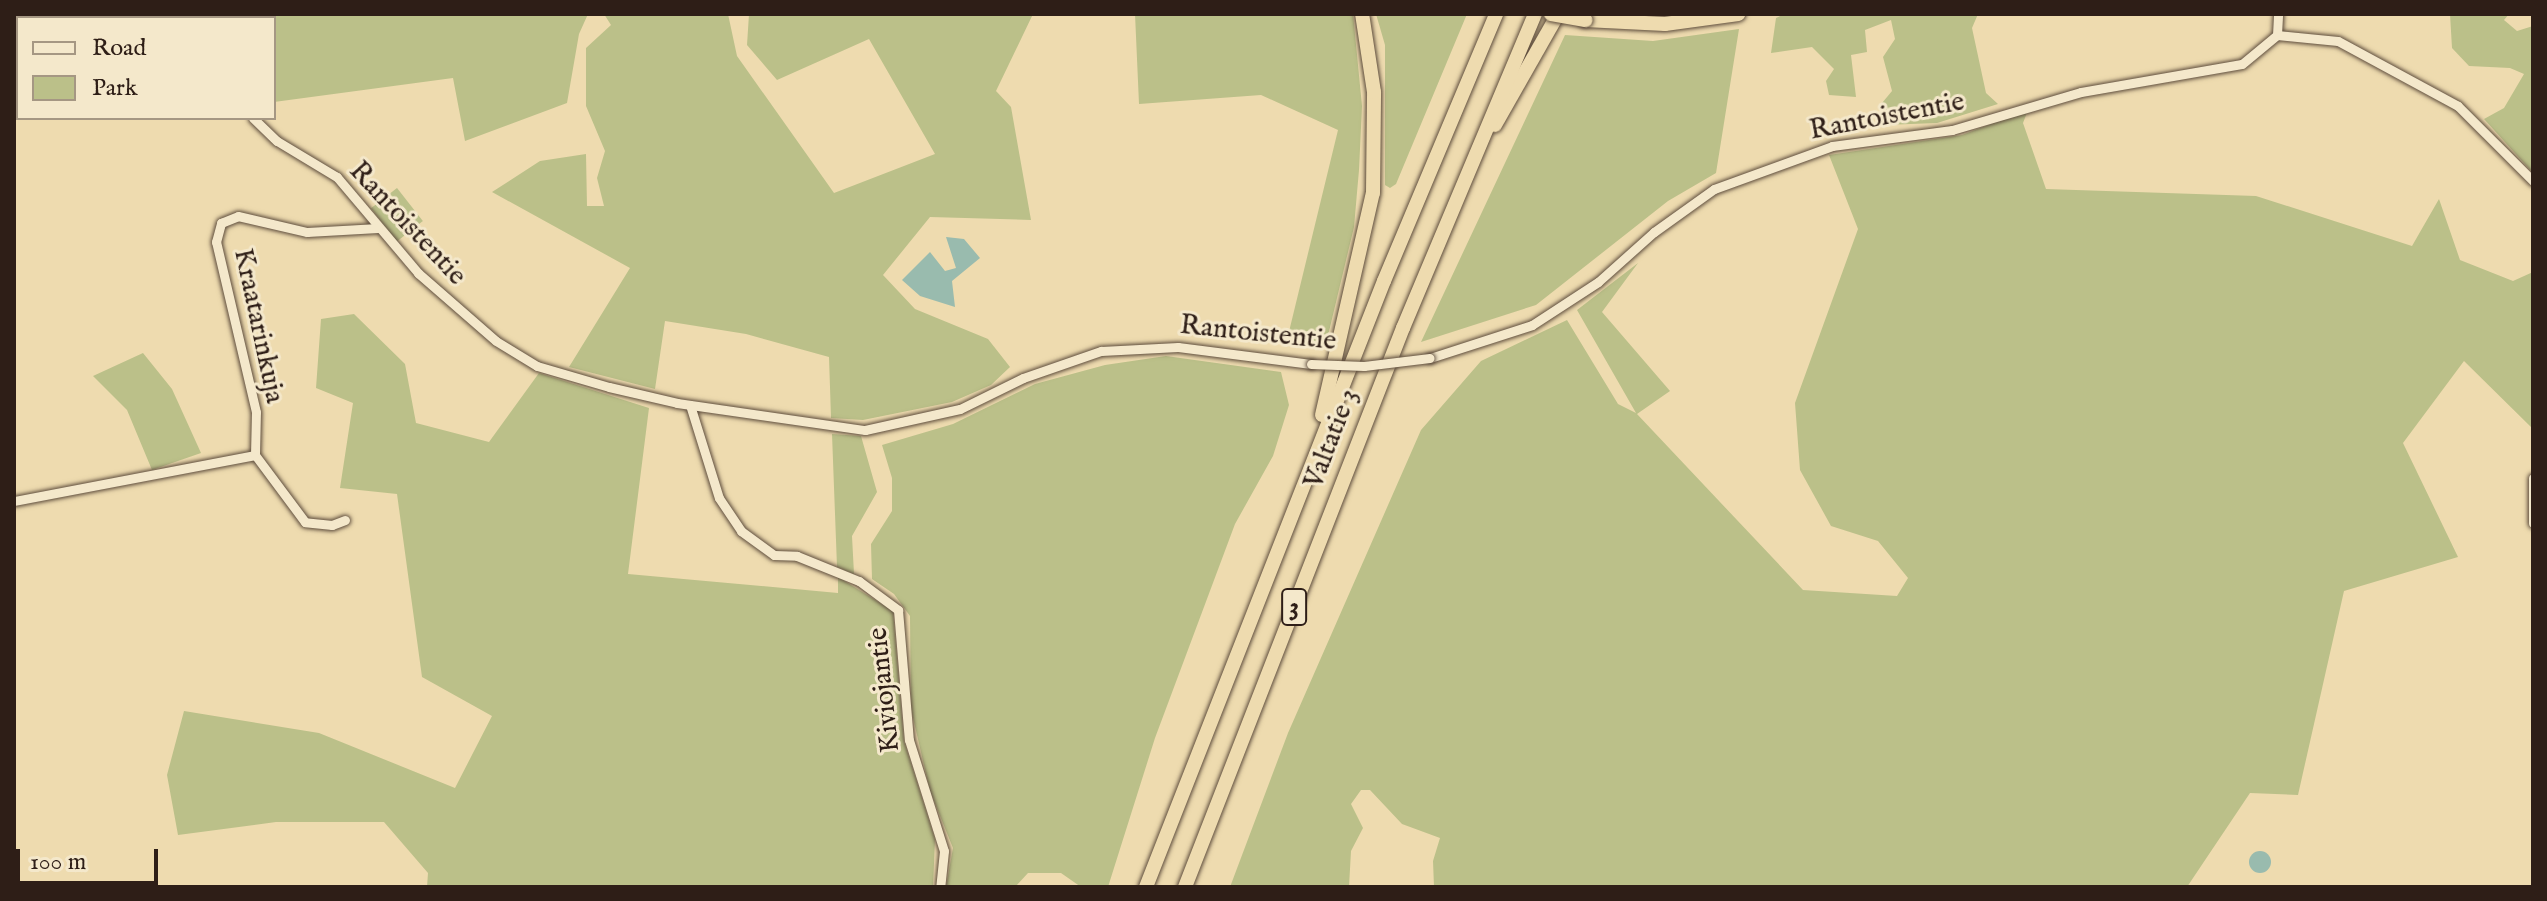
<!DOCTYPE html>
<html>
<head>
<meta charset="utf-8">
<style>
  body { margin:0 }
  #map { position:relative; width:2547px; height:901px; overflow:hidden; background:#eedbaf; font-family:"IM FELL English",serif }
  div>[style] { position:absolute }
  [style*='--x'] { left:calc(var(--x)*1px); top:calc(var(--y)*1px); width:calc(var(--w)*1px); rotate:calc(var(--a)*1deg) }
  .green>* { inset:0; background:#bbc089; transform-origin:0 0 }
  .water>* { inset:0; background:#99bbae }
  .round { border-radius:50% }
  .roads { filter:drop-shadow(0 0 2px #5e4d3d) drop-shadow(0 0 2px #5e4d3d) }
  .minor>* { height:9px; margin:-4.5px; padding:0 4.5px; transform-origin:4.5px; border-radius:4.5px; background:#f4e8cb }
  .highway>* { height:14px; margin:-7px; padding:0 7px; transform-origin:7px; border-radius:7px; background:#eedbaf }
  .bridges { filter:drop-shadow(0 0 2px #5e4d3d) drop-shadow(0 0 2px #5e4d3d) }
  .minor-bridge>* { height:9px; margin:-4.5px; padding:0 4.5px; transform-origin:4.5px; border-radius:4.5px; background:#f4e8cb }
  .highway-bridge>* { height:14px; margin:-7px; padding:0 7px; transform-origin:7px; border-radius:7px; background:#eedbaf }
  span { translate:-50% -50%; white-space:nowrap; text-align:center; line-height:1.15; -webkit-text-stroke:6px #f4e8cb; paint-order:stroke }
  .shield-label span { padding:2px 6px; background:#f4e8cb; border:2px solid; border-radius:6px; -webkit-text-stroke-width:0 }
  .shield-label { font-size:26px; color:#2e1e17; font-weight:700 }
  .street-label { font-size:28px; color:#2e1e17 }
  .frame { position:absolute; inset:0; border:16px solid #2e1e17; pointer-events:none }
  .legend { position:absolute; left:16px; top:16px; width:260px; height:104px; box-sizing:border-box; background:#f4e8cb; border:2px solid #a59783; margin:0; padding:10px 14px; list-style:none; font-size:24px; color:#2e1e17 }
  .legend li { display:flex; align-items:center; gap:16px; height:40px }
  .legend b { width:40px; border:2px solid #a59783 }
  .scale { position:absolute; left:16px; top:849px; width:142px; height:36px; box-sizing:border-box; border:4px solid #2e1e17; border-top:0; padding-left:10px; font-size:24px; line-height:28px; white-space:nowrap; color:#2e1e17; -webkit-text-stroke:6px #f4e8cb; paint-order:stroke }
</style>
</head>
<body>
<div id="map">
  <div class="green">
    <div style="clip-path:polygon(248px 14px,588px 14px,579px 34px,567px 103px,465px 141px,453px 78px,274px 102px,274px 18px,247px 18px)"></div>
    <div style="clip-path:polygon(604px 14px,728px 14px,737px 56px,834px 193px,935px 154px,869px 39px,777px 80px,747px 45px,749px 14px,1033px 14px,996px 91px,1011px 107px,1031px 220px,930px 217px,883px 275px,915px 309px,988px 339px,1010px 367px,991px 385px,952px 402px,863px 420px,831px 418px,829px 357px,746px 334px,665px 321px,655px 389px,569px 367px,630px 268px,492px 192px,540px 161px,586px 154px,587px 206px,604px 206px,597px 178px,605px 151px,586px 106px,586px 48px,611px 25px)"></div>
    <div style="clip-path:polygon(1135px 14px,1353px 14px,1362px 106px,1359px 170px,1354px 227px,1325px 348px,1286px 344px,1338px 130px,1261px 95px,1139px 104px)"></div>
    <div style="clip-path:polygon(1376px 14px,1467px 14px,1396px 184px,1390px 188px,1385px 185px,1385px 45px)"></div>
    <div style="clip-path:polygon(1785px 14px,1978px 14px,1972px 28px,1986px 93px,1998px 104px,1937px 123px,1884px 125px,1882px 103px,1892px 91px,1883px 57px,1895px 39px,1891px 20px,1865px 30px,1867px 52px,1851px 55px,1856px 97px,1829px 95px,1826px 81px,1834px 69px,1812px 47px,1771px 53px,1776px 18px)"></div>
    <div style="clip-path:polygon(2450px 14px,2509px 14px,2504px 20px,2517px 31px,2533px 26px,2533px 173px,2484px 119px,2504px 108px,2524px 74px,2510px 68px,2469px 66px,2452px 48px)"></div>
    <div style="clip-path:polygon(1739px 29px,1716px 173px,1668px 201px,1536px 305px,1421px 342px,1565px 35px,1653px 41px)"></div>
    <div style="clip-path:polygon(2028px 110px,2023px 123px,2046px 189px,2256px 196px,2412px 246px,2439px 199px,2460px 260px,2513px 281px,2533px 272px,2533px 429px,2464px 361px,2403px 443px,2458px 557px,2344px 591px,2298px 795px,2250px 793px,2187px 887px,1434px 887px,1433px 861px,1440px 838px,1402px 824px,1370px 790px,1361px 790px,1351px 804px,1363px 828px,1351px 851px,1349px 887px,1230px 887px,1288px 733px,1421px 430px,1481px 361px,1567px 320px,1618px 404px,1636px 413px,1577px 310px,1638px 263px,1602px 312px,1670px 391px,1637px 414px,1803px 590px,1897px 596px,1908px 578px,1878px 541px,1831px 526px,1800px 470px,1795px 403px,1858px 229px,1829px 155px,1962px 135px)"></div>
    <div style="left:397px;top:188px;width:42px;height:33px;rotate:52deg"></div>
    <div style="clip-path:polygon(354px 314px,405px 364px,416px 423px,489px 442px,539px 373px,649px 408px,628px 574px,838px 593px,838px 577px,893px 611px,904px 741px,935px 839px,933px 887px,427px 887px,428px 873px,384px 822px,276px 822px,178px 835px,167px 775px,184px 711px,319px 733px,455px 788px,492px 716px,422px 677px,397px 494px,340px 488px,353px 403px,316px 388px,321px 319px)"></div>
    <div style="clip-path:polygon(143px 353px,172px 389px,201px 453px,152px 470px,127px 410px,93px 376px)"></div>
    <div style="clip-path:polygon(1166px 356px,1281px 372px,1289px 405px,1273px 456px,1235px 524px,1155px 738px,1108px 887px,1081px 887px,1061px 873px,1028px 873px,1015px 887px,946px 887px,953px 848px,930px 791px,911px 709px,910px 616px,894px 594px,872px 579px,871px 544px,892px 511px,892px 478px,882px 445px,953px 424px,1035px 384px,1105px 365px)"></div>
    <div style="clip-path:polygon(832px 434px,861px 436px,877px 492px,852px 536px,854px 574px,837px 567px)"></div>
  </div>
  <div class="water">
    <div style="clip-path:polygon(946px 237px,964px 239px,980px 258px,952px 281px,955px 307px,920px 296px,902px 280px,930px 252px,945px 271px,956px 268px)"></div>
    <div class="round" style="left:2249px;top:851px;width:22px;height:22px"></div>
  </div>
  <div class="roads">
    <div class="minor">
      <div style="--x:161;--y:14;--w:6;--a:45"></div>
      <div style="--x:69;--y:18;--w:6;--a:-45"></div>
      <div style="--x:2277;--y:35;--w:61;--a:5.6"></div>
      <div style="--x:2338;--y:41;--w:136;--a:28.4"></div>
      <div style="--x:2458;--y:106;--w:106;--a:45"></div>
      <div style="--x:14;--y:74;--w:6;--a:-45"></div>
      <div style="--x:253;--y:118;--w:33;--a:44"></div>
      <div style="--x:277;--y:141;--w:70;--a:31"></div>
      <div style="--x:337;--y:177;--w:126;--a:49.8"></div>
      <div style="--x:418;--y:273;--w:103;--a:41.1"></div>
      <div style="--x:496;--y:341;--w:48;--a:31.4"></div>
      <div style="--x:537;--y:366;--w:75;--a:16.3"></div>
      <div style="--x:609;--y:387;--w:70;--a:13.2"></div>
      <div style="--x:677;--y:403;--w:190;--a:8.2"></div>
      <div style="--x:865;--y:430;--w:97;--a:-12.5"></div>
      <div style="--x:960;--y:409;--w:70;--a:-26.2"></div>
      <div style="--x:1023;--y:378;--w:83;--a:-19.1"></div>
      <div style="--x:1101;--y:351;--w:77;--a:-3"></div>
      <div style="--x:1178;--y:347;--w:134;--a:7.3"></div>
      <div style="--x:1430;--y:358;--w:107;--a:-17.9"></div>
      <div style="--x:1532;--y:325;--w:79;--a:-33.1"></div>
      <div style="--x:1598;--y:282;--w:75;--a:-41.8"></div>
      <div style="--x:1654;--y:232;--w:74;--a:-35.6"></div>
      <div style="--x:1714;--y:189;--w:126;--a:-20"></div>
      <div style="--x:1832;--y:146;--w:121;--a:-7.6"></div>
      <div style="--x:1952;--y:130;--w:134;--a:-16.4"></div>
      <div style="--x:2081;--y:92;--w:163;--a:-9.9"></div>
      <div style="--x:2242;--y:64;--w:45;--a:-39.6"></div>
      <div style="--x:2277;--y:35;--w:21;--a:-87"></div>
      <div style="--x:690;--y:405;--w:97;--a:72.7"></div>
      <div style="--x:719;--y:498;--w:40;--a:56"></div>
      <div style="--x:741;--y:531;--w:41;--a:36"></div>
      <div style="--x:774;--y:555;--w:23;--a:2"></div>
      <div style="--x:797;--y:556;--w:67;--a:22"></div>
      <div style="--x:859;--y:581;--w:49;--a:36.6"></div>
      <div style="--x:898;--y:610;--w:130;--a:85.2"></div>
      <div style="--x:909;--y:740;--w:116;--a:72.5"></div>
      <div style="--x:944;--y:851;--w:36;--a:96"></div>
      <div style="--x:2533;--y:478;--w:45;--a:90"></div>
      <div style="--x:14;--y:501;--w:245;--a:-10.8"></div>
      <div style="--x:345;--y:520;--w:14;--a:159"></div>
      <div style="--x:332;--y:525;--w:27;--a:-174"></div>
      <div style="--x:305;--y:522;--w:84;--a:-126.7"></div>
      <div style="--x:255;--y:455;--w:43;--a:-88.7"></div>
      <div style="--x:256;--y:412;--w:175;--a:-103.2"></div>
      <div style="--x:216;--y:242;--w:20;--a:-75"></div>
      <div style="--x:221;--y:223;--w:18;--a:-22"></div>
      <div style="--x:238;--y:216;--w:71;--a:13.1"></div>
      <div style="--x:307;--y:232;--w:71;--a:-3.2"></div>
    </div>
    <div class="highway">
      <div style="--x:1585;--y:20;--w:80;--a:2.9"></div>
      <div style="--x:1665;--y:24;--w:74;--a:-7.8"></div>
      <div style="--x:1495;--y:125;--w:128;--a:-60.4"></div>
      <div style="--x:1322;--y:415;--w:228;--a:-77.1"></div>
      <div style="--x:1373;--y:193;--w:101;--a:-89.4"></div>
      <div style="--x:1374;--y:92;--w:79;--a:-98.7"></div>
      <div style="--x:1146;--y:887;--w:651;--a:-68.56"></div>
      <div style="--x:1384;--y:281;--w:290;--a:-67.2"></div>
      <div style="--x:1185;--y:887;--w:600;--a:-68.7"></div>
      <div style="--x:1403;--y:328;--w:341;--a:-67.2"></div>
    </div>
  </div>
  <div class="bridges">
    <div class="minor-bridge">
      <div style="--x:1311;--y:364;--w:53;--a:2.2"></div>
      <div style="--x:1364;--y:366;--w:66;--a:-6.9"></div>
    </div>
    <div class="highway-bridge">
      <div style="--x:1551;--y:14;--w:35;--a:10"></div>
    </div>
  </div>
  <div class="shield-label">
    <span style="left:1294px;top:607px">3</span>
  </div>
  <div class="street-label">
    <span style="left:1887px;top:117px;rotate:-11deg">Rantoistentie</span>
    <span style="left:407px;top:224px;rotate:47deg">Rantoistentie</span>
    <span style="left:258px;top:326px;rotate:78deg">Kraatarinkuja</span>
    <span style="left:1258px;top:334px;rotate:6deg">Rantoistentie</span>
    <span style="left:1332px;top:439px;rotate:-69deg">Valtatie 3</span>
    <span style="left:885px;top:690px;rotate:-96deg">Kiviojantie</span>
  </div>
  <div class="frame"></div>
  <ul class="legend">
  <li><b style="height:10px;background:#f4e8cb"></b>Road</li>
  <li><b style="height:22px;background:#bbc089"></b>Park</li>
  </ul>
  <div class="scale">100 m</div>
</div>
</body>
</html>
